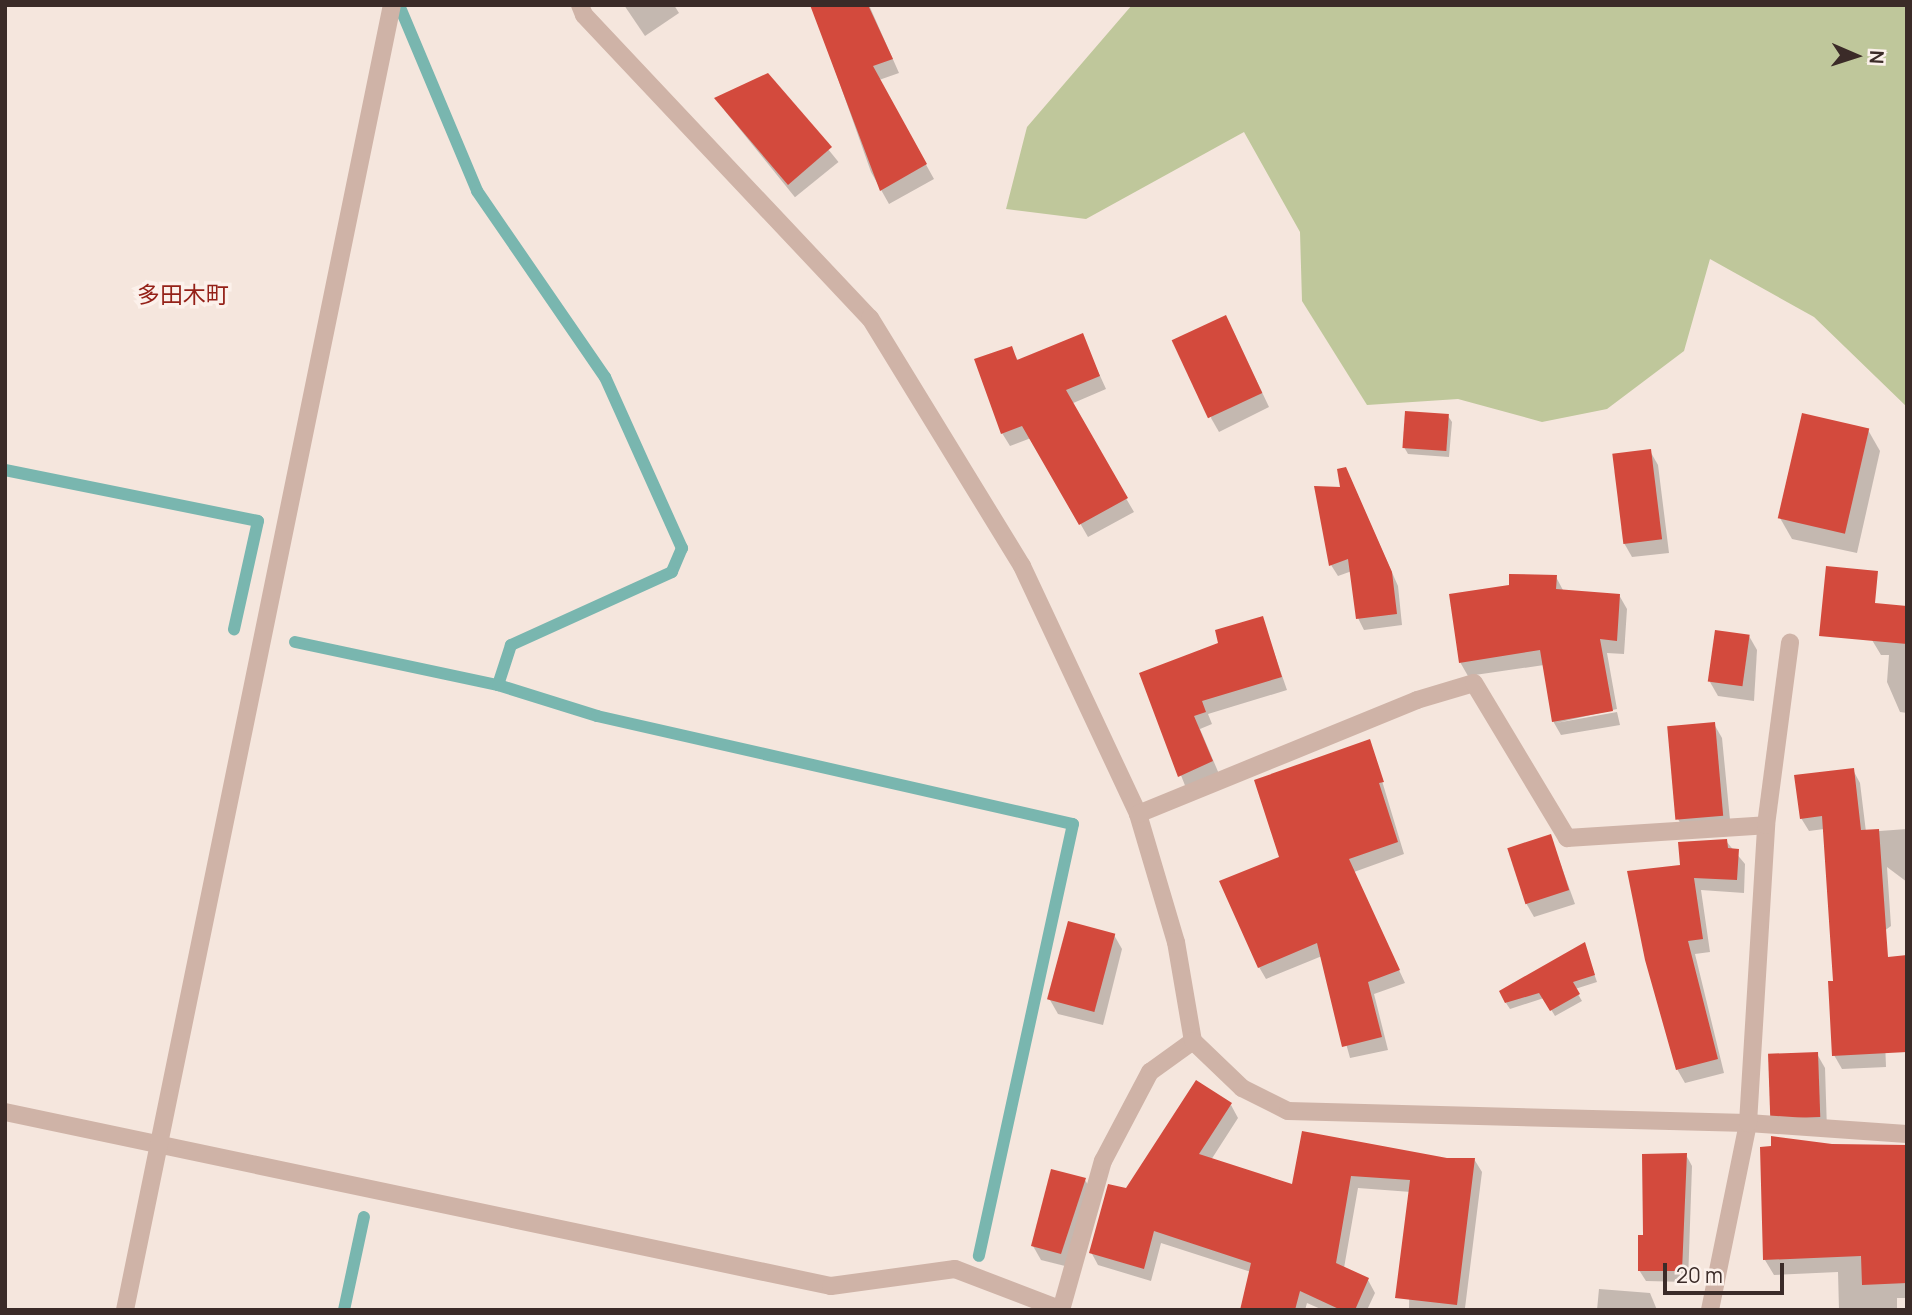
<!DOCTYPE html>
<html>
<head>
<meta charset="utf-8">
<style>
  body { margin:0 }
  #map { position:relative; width:1912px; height:1315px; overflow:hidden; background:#f5e6dd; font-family:Manrope,"Noto Sans JP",sans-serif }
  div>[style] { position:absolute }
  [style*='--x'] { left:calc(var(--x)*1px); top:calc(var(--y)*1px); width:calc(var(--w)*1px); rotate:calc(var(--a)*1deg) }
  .green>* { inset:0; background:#bfc79b }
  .shadow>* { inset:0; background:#0003; transform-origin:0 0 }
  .stream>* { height:12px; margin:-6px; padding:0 6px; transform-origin:6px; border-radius:6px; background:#79b6af }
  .building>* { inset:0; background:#d34a3d; transform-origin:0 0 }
  .service>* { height:18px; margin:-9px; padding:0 9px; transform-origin:9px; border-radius:9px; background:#cfb3a7 }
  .minor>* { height:18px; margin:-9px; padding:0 9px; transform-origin:9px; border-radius:9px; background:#cfb3a7 }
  span { translate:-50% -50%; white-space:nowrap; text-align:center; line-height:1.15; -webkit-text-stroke:7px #fcf1eb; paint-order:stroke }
  .quarter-label { font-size:23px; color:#942118 }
  .frame { position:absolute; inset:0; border:7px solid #3b2b28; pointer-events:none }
  .north { position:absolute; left:1821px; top:21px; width:70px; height:70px; -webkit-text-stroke:5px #fcf1eb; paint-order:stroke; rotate:93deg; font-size:19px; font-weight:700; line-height:28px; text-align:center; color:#3b2b28 }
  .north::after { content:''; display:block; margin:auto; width:24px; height:32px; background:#3b2b28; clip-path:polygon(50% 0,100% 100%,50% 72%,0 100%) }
  .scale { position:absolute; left:1663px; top:1263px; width:121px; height:32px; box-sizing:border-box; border:4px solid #3b2b28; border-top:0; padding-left:9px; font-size:21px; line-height:24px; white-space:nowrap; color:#3b2b28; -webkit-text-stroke:5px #fcf1eb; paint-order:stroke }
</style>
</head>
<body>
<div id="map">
  <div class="green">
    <div style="clip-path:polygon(1132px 5px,1907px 5px,1907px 407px,1814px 317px,1710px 259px,1684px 351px,1607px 409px,1542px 422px,1458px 399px,1367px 405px,1302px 301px,1300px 232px,1244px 132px,1086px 219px,1006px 209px,1027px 127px)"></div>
  </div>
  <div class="shadow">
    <div style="clip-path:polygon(624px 5px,674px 5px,679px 13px,645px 36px)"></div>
    <div style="clip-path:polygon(812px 5px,869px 5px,899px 73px,879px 80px,934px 179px,889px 204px,871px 172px)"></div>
    <div style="left:768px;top:75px;width:112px;height:56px;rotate:51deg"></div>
    <div style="clip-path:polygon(1233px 331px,1269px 407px,1219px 432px,1211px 418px)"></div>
    <div style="clip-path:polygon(1082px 336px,1106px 389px,1071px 404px,1134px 512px,1088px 537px,1031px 438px,1010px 446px,1002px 433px,1011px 348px,1019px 362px)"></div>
    <div style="clip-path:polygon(1448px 416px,1452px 422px,1449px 457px,1408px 454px,1404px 447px)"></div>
    <div style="clip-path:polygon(1868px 430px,1880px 451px,1857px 553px,1792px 539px,1780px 518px)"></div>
    <div style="clip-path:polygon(1650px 451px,1658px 465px,1669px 553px,1632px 557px,1624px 543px)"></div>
    <div style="clip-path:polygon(1351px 480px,1398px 586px,1402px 625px,1364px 630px,1358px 618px,1352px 571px,1338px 576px,1331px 565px,1341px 489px)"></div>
    <div style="clip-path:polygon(1556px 577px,1564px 592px,1619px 595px,1627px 609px,1624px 654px,1607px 653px,1617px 709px,1556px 723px,1617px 712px,1620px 725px,1561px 735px,1553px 721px,1544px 665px,1468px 676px,1460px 662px,1511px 587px)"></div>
    <div style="clip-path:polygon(1907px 607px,1907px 713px,1900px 712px,1887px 682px,1889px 655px,1881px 655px,1872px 640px)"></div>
    <div style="clip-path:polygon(1262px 618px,1287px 690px,1208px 714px,1212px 724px,1200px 729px,1219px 774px,1186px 788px,1141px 674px,1221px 644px)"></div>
    <div style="clip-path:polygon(1749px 636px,1757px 650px,1754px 701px,1718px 696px,1710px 682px)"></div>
    <div style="clip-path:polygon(1714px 724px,1722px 738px,1731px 830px,1686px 833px,1678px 819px,1669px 729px)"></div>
    <div style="clip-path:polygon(1370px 741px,1404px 854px,1354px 872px,1405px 983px,1374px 994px,1388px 1050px,1350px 1058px,1322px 956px,1266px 979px,1259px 967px,1281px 858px)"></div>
    <div style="clip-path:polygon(1853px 770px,1860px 783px,1866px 832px,1907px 829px,1907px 882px,1887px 867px,1891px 926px,1840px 963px,1824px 829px,1809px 831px,1801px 818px)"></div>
    <div style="clip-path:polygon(1550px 835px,1575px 904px,1534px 917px,1526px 903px)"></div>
    <div style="clip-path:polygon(1726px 841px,1745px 864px,1744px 893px,1701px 890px,1710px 952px,1695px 954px,1724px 1073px,1685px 1083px,1677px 1069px,1682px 866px)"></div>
    <div style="clip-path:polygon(1114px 935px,1122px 949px,1103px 1025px,1058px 1014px,1050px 1000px)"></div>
    <div style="clip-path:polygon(1584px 944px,1597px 982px,1575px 989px,1582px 1001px,1555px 1016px,1544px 998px,1510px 1009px,1506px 1003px)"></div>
    <div style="clip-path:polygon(1884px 1013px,1886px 1067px,1842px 1069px,1834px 1055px)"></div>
    <div style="clip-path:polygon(1817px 1054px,1825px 1068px,1827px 1130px,1780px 1127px,1772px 1113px)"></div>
    <div style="clip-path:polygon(1231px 1105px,1238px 1118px,1211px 1160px,1293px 1186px,1303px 1133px,1447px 1160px,1474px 1159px,1482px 1172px,1465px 1308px,1491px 1310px,1409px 1310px,1411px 1192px,1358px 1188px,1344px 1268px,1368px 1280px,1375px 1293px,1367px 1310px,1323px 1310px,1307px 1303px,1305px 1310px,1242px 1310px,1251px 1272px,1161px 1243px,1151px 1281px,1098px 1265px,1091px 1252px,1127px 1190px)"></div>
    <div style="clip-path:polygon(1832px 1145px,1907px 1147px,1907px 1298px,1897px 1298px,1897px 1310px,1839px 1310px,1838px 1272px,1774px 1275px,1765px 1260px,1761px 1149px)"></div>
    <div style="clip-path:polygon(1686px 1155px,1692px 1166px,1688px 1282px,1646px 1281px,1639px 1270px,1645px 1237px)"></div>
    <div style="clip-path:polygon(1085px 1180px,1093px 1193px,1069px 1267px,1041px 1260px,1033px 1246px)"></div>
    <div style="clip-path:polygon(1599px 1289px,1650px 1293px,1657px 1310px,1597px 1310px)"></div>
  </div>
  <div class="stream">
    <div style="--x:399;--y:5;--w:202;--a:67.2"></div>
    <div style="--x:477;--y:191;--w:226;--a:55.5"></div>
    <div style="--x:605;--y:377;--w:188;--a:65.8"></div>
    <div style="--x:682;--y:548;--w:26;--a:113"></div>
    <div style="--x:672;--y:572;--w:177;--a:155.6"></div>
    <div style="--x:511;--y:645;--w:42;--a:108"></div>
    <div style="--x:5;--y:470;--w:258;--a:11.4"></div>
    <div style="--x:258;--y:521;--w:111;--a:102.5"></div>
    <div style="--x:295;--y:642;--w:208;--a:12"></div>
    <div style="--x:498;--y:685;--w:104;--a:17.4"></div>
    <div style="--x:597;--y:716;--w:488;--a:12.8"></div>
    <div style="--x:1073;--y:824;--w:442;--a:102.3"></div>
    <div style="--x:344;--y:1310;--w:95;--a:-77.9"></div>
  </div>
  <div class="building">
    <div style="clip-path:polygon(810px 5px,868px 5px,893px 59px,873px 66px,927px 164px,880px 191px)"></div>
    <div style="clip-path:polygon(768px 73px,832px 147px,788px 185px,714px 98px)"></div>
    <div style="left:1226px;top:315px;width:86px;height:60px;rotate:65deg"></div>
    <div style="clip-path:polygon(1083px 333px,1100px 376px,1066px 390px,1128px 498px,1079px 525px,1022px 426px,1001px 434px,974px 359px,1012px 346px,1017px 360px)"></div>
    <div style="left:1405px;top:411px;width:44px;height:37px;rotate:4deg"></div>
    <div style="left:1802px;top:413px;width:69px;height:108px;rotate:13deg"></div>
    <div style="left:1651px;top:449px;width:91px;height:39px;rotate:83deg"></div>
    <div style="clip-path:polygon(1346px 467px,1392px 572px,1397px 614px,1356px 619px,1348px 559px,1329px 566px,1314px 486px,1340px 487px,1337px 469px)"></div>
    <div style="clip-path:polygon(1826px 566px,1878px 571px,1875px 603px,1907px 606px,1907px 644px,1819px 636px)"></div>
    <div style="clip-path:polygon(1509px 574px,1557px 575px,1556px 589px,1620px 594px,1617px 641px,1600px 639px,1613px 711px,1552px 722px,1540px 650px,1459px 663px,1449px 594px,1509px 585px)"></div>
    <div style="clip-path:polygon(1263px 616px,1282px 677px,1202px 701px,1206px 712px,1194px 716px,1213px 761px,1178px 777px,1139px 673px,1218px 643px,1215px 630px)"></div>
    <div style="left:1715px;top:630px;width:35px;height:52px;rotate:8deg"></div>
    <div style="left:1715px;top:722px;width:94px;height:48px;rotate:85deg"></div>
    <div style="clip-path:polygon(1370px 739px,1384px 782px,1379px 783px,1398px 842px,1349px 859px,1400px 970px,1368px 982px,1382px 1037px,1342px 1047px,1317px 943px,1258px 968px,1219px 881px,1279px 857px,1254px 780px)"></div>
    <div style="clip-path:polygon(1854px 768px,1861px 830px,1879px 829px,1888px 957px,1907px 955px,1907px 1052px,1832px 1056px,1828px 981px,1833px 981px,1822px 816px,1800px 819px,1794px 775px)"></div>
    <div style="left:1551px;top:834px;width:59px;height:46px;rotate:72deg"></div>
    <div style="clip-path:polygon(1727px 839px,1728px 848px,1739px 849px,1737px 880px,1694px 878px,1703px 939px,1688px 941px,1718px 1059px,1676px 1070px,1645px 960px,1627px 871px,1680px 865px,1678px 842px)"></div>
    <div style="left:1068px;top:921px;width:49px;height:81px;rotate:15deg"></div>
    <div style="clip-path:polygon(1585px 942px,1595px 975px,1573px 982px,1580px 994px,1550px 1011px,1539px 993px,1505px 1003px,1499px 991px)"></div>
    <div style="left:1818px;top:1052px;width:65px;height:50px;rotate:88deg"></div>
    <div style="clip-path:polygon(1196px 1080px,1232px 1103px,1199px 1154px,1292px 1184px,1302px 1131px,1447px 1158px,1475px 1158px,1457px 1305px,1395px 1298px,1410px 1180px,1351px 1176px,1336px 1263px,1369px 1278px,1355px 1310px,1341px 1310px,1300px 1291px,1295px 1310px,1240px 1310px,1251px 1263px,1154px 1231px,1144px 1269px,1089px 1253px,1108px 1184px,1126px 1188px)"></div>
    <div style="clip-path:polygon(1771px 1136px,1832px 1144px,1907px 1145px,1907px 1283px,1862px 1285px,1861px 1256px,1763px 1260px,1760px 1147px,1771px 1146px)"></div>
    <div style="clip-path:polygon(1687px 1153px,1682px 1271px,1638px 1271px,1638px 1235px,1643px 1235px,1642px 1154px)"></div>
    <div style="clip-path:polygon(1051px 1169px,1086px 1178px,1061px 1254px,1031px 1246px)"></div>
  </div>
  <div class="service">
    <div style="--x:5;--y:1112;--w:844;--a:11.9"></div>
    <div style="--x:831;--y:1286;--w:125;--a:-7.8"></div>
    <div style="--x:955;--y:1269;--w:115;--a:21"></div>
    <div style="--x:125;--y:1310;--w:1332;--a:-78.44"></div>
    <div style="--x:1061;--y:1310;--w:155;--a:-74.3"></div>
    <div style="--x:1103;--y:1161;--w:101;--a:-62.2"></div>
    <div style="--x:1150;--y:1072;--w:53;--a:-35.8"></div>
    <div style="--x:1710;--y:1310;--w:191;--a:-78.5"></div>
  </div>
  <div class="minor">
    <div style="--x:580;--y:5;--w:11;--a:68"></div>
    <div style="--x:584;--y:15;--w:417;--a:46.7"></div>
    <div style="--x:870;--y:318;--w:291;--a:58.5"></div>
    <div style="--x:1022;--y:566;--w:274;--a:64.9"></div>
    <div style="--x:1138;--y:814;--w:134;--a:73.5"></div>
    <div style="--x:1176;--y:942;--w:100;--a:80.3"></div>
    <div style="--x:1193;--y:1041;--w:68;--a:43.8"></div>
    <div style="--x:1242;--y:1088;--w:51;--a:26.6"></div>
    <div style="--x:1288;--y:1111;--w:460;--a:1.5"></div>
    <div style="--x:1748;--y:1123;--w:159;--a:4"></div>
    <div style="--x:1138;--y:814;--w:301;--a:-22.2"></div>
    <div style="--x:1417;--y:700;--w:59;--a:-16.6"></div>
    <div style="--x:1474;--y:683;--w:181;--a:59"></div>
    <div style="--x:1567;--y:838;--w:199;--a:-3.7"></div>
    <div style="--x:1748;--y:1123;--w:299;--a:-86.5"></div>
    <div style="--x:1766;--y:825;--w:184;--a:-82.5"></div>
  </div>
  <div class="quarter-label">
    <span style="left:183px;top:294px">多田木町</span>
  </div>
  <div class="frame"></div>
  <div class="north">N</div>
  <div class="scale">20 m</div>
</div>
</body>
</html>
